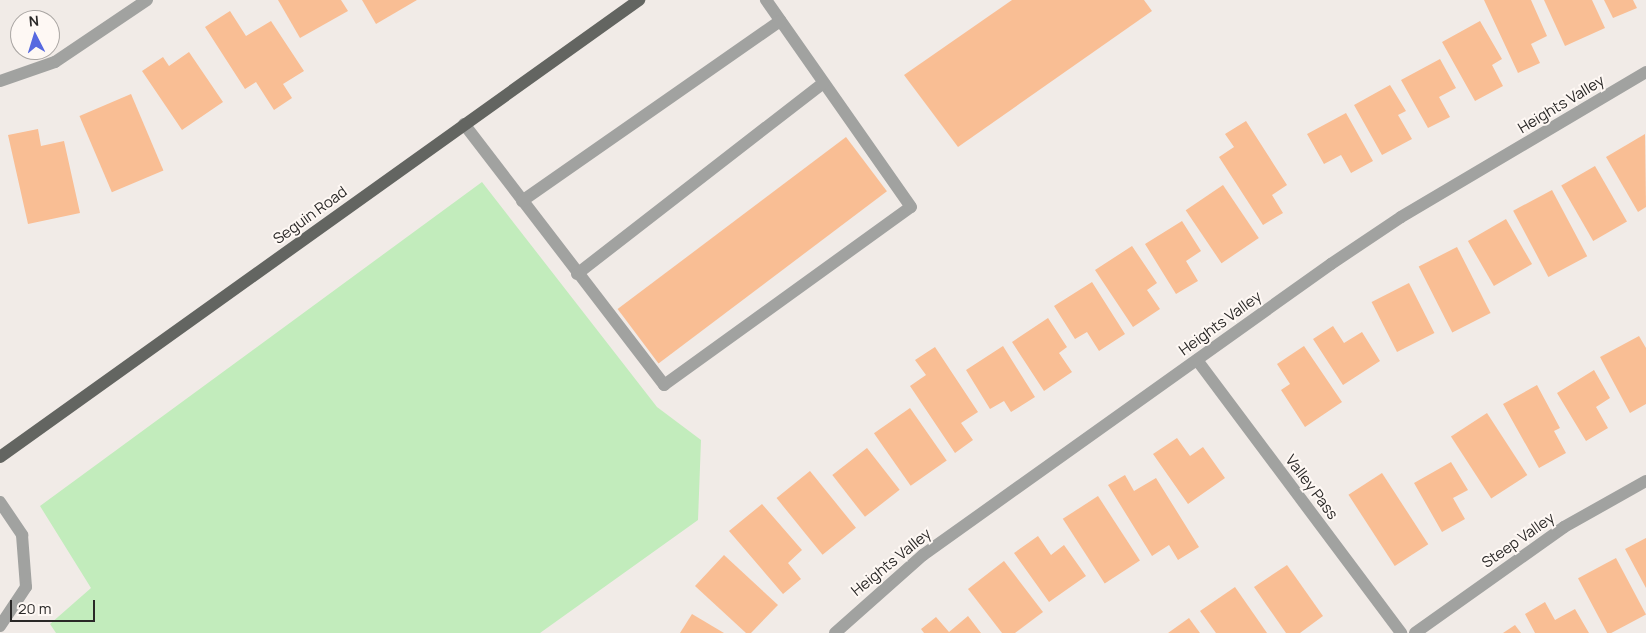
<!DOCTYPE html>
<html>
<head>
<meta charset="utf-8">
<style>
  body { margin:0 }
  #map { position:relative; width:1646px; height:633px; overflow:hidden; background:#f1ebe7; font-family:Manrope,sans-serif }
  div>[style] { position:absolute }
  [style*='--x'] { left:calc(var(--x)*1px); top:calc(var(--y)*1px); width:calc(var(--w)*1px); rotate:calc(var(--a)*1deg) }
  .green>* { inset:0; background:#c2ecbc }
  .building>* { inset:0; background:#f9be94; transform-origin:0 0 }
  .lane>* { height:12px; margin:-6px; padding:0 6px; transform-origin:6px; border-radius:6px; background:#a1a2a0 }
  .street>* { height:12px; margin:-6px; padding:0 6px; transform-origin:6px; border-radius:6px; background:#a1a2a0 }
  .primary>* { height:12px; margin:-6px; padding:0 6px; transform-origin:6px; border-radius:6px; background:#636561 }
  span { translate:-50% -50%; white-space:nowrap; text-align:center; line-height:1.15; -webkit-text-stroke:4px #fef8f4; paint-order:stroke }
  .street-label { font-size:15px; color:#2a2827 }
  .north { position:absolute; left:10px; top:10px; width:50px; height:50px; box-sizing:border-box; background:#fef8f4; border:1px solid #a9a5a2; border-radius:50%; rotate:355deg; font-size:14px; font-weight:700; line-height:20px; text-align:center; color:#2a2827 }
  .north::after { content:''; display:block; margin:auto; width:18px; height:22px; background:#5769e0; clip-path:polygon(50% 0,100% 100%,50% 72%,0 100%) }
  .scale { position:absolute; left:10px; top:600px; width:85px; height:22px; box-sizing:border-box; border:2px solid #2a2827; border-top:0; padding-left:6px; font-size:15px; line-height:18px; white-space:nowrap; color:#2a2827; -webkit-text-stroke:4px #fef8f4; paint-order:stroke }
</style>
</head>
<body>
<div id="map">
  <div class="green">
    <div style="clip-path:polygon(482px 182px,657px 407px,701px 440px,698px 520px,540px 633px,56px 633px,50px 624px,91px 588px,40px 506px)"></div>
  </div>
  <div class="building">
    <div style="clip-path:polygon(278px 0,341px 0,348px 11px,300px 38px)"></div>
    <div style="clip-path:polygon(362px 0,417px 0,376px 24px)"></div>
    <div style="clip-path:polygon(1012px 0,1144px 0,1152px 11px,958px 147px,904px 75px)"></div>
    <div style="clip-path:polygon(1484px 0,1531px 0,1547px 36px,1531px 44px,1540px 63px,1518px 73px)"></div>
    <div style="clip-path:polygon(1544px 0,1592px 0,1605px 28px,1565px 46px)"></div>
    <div style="clip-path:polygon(1604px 0,1633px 0,1637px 8px,1613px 18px)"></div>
    <div style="clip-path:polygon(230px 11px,246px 36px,271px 21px,304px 71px,283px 84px,292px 98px,274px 110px,256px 82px,245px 89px,205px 27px)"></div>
    <div style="clip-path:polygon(1480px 21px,1502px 59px,1492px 65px,1503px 86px,1475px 101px,1442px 42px)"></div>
    <div style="clip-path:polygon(189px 52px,223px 102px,182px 130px,142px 71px,163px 57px,169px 66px)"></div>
    <div style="clip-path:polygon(1440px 59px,1456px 88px,1439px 97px,1450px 117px,1428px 128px,1401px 80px)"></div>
    <div style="clip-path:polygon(1390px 85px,1406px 111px,1398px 115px,1412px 139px,1382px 155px,1354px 105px)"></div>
    <div style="left:131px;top:94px;width:83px;height:56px;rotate:67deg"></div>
    <div style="clip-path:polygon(1346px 113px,1373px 161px,1351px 173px,1341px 155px,1324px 164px,1307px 134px)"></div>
    <div style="clip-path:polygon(1246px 121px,1287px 185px,1272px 195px,1283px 213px,1263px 225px,1219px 157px,1234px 147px,1225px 134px)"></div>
    <div style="clip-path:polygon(38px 129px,41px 146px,64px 141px,80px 213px,28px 224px,8px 135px)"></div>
    <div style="clip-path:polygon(1645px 134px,1646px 207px,1638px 212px,1606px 157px)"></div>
    <div style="left:846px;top:137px;width:68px;height:286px;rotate:53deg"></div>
    <div style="left:1595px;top:166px;width:64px;height:39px;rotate:60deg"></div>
    <div style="left:1223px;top:185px;width:64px;height:45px;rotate:56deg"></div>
    <div style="left:1552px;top:190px;width:75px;height:44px;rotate:62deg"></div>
    <div style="left:1506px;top:219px;width:52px;height:44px;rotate:60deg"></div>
    <div style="clip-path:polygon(1182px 221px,1201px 251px,1186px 261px,1198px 281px,1176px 294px,1145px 244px)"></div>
    <div style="clip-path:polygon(1132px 246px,1157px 283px,1147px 290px,1160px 309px,1133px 327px,1095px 270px)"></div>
    <div style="left:1457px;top:247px;width:74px;height:43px;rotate:63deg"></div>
    <div style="clip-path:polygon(1092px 282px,1125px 334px,1099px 351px,1087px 332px,1075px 339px,1054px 306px)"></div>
    <div style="left:1409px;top:283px;width:56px;height:42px;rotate:63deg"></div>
    <div style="clip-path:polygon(1048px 318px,1067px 347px,1059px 353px,1072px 372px,1044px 391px,1012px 342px)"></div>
    <div style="clip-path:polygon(1333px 326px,1344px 343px,1362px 332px,1380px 361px,1343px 385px,1313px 339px)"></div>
    <div style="clip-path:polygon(1639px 336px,1646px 348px,1646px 404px,1630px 413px,1600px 357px)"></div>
    <div style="clip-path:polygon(1003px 346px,1035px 397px,1011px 412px,1004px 401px,990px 409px,966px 370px)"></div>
    <div style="clip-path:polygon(1304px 346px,1342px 402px,1305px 427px,1281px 390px,1290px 384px,1277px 364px)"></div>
    <div style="clip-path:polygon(935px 347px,978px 412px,961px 423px,973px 440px,955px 453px,910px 386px,926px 375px,915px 360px)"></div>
    <div style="clip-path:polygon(1594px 370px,1610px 398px,1596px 407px,1608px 428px,1586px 441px,1557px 393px)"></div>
    <div style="clip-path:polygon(1537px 385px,1560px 428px,1554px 431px,1566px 453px,1539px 468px,1503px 404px)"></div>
    <div style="left:910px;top:408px;width:64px;height:44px;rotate:55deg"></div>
    <div style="left:1487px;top:413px;width:74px;height:43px;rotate:57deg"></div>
    <div style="clip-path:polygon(1177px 438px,1190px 456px,1203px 447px,1225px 478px,1188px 504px,1153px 454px)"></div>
    <div style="left:867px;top:448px;width:53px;height:44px;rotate:52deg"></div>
    <div style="clip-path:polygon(1451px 462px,1468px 490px,1453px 498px,1465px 519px,1442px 532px,1414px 483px)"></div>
    <div style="left:810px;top:471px;width:73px;height:43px;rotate:51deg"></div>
    <div style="left:1382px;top:473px;width:85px;height:40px;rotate:57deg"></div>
    <div style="clip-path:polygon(1125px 475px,1134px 491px,1156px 478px,1199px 547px,1178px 560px,1169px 545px,1152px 556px,1108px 485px)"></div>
    <div style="left:1098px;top:496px;width:77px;height:42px;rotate:57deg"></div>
    <div style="clip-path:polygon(762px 504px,802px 550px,788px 563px,801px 579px,783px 594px,729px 531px)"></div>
    <div style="clip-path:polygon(1038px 536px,1051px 555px,1064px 545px,1086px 576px,1049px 602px,1014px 553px)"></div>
    <div style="clip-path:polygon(1646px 538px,1646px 588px,1625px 549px)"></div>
    <div style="clip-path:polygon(724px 555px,778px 605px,751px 633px,746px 633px,695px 586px)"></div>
    <div style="left:1616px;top:558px;width:64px;height:43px;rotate:62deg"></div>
    <div style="clip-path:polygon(1004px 561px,1043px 612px,1015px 633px,1002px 633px,968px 589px)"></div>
    <div style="clip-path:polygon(1287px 565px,1323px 616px,1300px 633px,1286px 633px,1254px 587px)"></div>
    <div style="clip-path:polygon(1235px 587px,1267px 633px,1216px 633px,1200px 611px)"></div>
    <div style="clip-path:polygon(1545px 602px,1555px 620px,1575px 609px,1589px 633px,1535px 633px,1525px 614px)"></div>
    <div style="clip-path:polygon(692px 614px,724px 633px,680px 633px)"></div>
    <div style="clip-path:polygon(968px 616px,981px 633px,924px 633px,921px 629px,936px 617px,949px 632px)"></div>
    <div style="clip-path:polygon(1189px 618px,1200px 633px,1168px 633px)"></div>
    <div style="clip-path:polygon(1515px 625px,1521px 633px,1503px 633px)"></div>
  </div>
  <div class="lane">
    <div style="--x:464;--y:124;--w:329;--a:52.5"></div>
    <div style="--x:664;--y:385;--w:304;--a:-35.8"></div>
    <div style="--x:911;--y:207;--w:253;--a:-125"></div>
    <div style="--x:522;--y:201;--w:315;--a:-34.9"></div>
    <div style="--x:577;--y:274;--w:311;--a:-37.8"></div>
    <div style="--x:0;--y:502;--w:40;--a:56"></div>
    <div style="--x:22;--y:535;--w:52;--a:85.6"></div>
    <div style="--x:26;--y:587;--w:47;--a:123.7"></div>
  </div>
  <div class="street">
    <div style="--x:0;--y:81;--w:58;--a:-19.1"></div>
    <div style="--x:55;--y:62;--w:111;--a:-34"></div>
    <div style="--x:1197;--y:360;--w:341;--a:53.2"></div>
    <div style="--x:835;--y:633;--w:118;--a:-41.6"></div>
    <div style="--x:923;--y:555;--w:501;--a:-35.5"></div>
    <div style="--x:1331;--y:264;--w:84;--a:-33.9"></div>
    <div style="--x:1401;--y:217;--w:285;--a:-30.6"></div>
    <div style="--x:1415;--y:633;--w:183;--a:-35.4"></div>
    <div style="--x:1564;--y:527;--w:94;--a:-29.3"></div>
  </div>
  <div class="primary">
    <div style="--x:0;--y:457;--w:786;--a:-35.57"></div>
  </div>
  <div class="street-label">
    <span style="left:1561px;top:104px;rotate:-31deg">Heights Valley</span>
    <span style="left:310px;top:215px;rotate:-36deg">Seguin Road</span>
    <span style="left:1220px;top:323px;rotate:-36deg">Heights Valley</span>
    <span style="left:1312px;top:487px;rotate:53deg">Valley Pass</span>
    <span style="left:1518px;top:540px;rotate:-35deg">Steep Valley</span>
    <span style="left:891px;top:562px;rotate:-39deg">Heights Valley</span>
  </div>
  <div class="north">N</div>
  <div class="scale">20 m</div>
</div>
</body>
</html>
